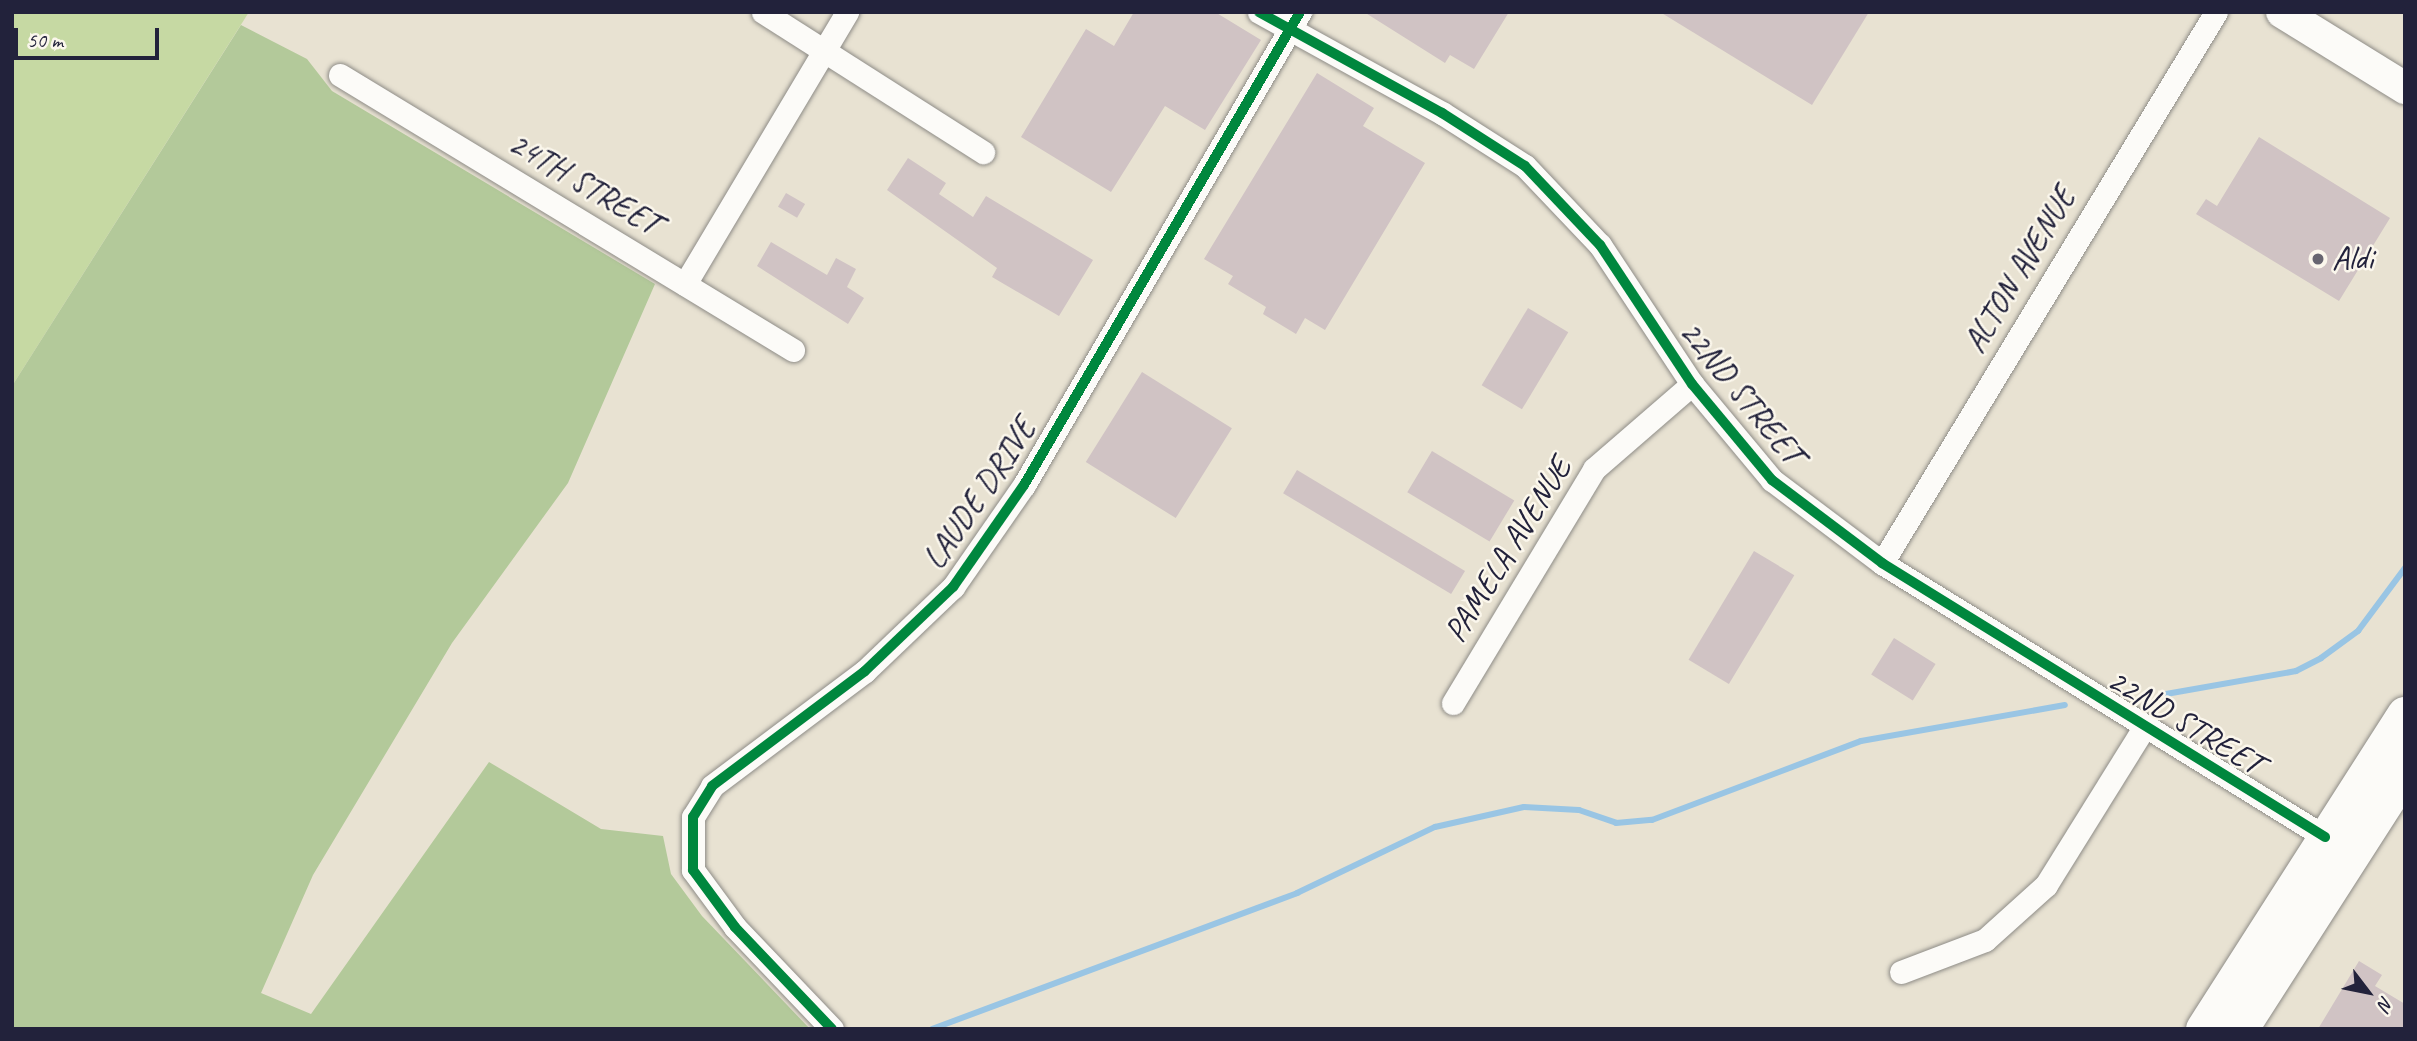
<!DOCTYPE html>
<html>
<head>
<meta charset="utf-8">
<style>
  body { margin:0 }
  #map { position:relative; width:2417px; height:1041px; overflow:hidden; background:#e8e2d2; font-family:Caveat,sans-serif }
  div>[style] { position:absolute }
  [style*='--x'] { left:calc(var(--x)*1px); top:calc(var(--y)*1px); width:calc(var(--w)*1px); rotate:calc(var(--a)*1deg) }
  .green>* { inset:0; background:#c6d9a3 }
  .forest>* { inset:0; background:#b3c99a }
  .stream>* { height:6px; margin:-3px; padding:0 3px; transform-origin:3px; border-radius:3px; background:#99c5e4 }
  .building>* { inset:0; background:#d0c3c4; transform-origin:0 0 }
  .roads { filter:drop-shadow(0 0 2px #8e8c87) drop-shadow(0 0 2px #8e8c87) }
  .street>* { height:23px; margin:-11.5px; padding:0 11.5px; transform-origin:11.5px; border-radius:11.5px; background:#fcfbf8 }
  .secondary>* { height:32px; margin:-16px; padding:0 16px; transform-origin:16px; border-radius:16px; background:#fcfbf8 }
  .primary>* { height:37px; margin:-18.5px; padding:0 18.5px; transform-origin:18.5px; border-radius:18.5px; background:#fcfbf8 }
  .cycleway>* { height:10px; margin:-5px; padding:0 5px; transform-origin:5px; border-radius:5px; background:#00873e }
  .dots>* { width:19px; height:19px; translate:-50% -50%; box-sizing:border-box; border:4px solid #fbf7ec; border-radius:50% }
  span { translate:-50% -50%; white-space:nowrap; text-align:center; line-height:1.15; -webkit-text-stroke:5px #fbf7ec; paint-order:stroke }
  .street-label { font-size:33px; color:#22223b }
  .poi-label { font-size:33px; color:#22223b }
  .left { translate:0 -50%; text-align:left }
  .frame { position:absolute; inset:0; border:14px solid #22223b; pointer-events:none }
  .north { position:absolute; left:2333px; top:957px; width:70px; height:70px; -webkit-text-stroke:5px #fbf7ec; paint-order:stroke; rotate:122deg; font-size:19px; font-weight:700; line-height:28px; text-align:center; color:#22223b }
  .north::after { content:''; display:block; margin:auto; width:24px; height:32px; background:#22223b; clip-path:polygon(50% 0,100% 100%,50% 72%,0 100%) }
  .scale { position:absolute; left:14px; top:28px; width:145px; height:32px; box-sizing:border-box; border:4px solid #22223b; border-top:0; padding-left:9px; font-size:21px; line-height:24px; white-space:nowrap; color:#22223b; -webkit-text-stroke:5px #fbf7ec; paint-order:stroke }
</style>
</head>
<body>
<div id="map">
  <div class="green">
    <div style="clip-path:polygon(12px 12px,249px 12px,12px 386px)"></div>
  </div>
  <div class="forest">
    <div style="clip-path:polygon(241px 25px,307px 59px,332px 91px,655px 284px,568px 483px,452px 643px,313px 875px,261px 993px,311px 1014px,489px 762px,601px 829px,663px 836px,671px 874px,702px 916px,810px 1029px,12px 1029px,12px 386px)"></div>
  </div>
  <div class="stream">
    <div style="--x:2166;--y:694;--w:132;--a:-10"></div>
    <div style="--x:2296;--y:671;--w:28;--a:-27"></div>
    <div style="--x:2321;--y:658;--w:46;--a:-36.1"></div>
    <div style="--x:2358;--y:631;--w:79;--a:-53.3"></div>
    <div style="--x:932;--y:1029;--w:390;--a:-20.4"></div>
    <div style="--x:1297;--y:893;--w:153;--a:-25.6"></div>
    <div style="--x:1435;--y:827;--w:91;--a:-12.7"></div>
    <div style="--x:1524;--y:807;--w:55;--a:3.1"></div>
    <div style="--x:1579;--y:810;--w:39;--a:19"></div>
    <div style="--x:1616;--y:823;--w:36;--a:-5"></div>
    <div style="--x:1652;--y:820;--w:223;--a:-20.7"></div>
    <div style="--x:1861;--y:741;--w:207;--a:-10"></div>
  </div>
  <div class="building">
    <div style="clip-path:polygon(1134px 12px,1215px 12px,1261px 40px,1205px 130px,1165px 106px,1111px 192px,1021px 137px,1086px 29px,1114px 46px)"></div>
    <div style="clip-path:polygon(1364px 12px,1509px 12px,1474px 69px,1450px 55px,1445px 63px)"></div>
    <div style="clip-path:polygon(1660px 12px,1869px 12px,1812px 105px)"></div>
    <div style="clip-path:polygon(1317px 73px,1374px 108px,1363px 126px,1425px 163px,1325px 330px,1305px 318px,1296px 334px,1263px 314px,1266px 307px,1228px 284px,1233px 276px,1204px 259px)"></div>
    <div style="clip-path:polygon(2259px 137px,2390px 218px,2339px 301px,2196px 214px,2206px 199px,2217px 206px)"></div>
    <div style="clip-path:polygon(908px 158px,946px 183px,939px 194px,973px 217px,986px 196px,1093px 260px,1059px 316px,992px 277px,997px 268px,887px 190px)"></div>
    <div style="left:786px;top:193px;width:22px;height:16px;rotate:30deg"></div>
    <div style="clip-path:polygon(771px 242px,827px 275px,836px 258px,856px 269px,847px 287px,864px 298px,848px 324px,757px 266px)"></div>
    <div style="left:1528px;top:308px;width:47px;height:90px;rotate:31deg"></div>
    <div style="left:1142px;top:372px;width:106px;height:106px;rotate:32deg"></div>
    <div style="left:1432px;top:451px;width:96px;height:48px;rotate:31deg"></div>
    <div style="left:1297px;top:470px;width:196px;height:27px;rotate:31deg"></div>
    <div style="left:1754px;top:551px;width:47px;height:127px;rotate:31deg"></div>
    <div style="left:1894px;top:638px;width:49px;height:43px;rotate:32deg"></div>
    <div style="clip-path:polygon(2359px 961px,2382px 975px,2375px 986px,2405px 1004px,2405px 1029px,2318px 1029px)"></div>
  </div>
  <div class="roads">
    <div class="street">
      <div style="--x:763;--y:12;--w:261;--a:32.5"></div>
      <div style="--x:1259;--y:12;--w:209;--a:28.9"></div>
      <div style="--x:1442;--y:113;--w:98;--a:32.6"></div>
      <div style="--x:1525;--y:166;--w:109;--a:46.5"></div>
      <div style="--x:1600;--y:245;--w:167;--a:56.5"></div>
      <div style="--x:1692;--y:384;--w:125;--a:50.2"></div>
      <div style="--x:1772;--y:480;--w:138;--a:37"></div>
      <div style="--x:1882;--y:563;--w:521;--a:31.74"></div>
      <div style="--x:340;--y:75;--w:530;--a:31.26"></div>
      <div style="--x:685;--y:284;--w:317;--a:-59.2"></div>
      <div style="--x:1882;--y:563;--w:644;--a:-58.78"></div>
      <div style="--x:1453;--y:703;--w:273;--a:-58.9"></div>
      <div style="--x:1594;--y:469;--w:130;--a:-40.9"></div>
      <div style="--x:1901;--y:972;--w:90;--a:-20.9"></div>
      <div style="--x:1985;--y:940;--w:82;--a:-42"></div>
      <div style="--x:2046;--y:885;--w:184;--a:-58.1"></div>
      <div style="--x:832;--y:1029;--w:141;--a:-133.6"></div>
      <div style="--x:735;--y:927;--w:71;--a:-126.4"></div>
      <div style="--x:693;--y:870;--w:53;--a:-90"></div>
      <div style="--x:693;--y:817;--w:36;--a:-58"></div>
      <div style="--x:712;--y:786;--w:191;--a:-36.9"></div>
      <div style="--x:865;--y:671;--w:122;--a:-43.7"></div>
      <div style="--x:953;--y:587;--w:124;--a:-55.2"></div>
      <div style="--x:1024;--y:485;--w:548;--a:-59.74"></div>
    </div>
    <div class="secondary">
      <div style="--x:2282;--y:12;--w:145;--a:31.7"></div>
    </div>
    <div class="primary">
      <div style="--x:2204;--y:1029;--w:373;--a:-57.4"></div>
      <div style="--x:2239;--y:1029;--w:308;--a:-57.3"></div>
    </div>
  </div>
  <div class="cycleway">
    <div style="--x:1259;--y:12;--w:209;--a:28.9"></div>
    <div style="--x:1442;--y:113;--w:98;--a:32.6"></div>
    <div style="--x:1525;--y:166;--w:109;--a:46.5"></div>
    <div style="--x:1600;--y:245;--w:167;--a:56.5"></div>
    <div style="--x:1692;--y:384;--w:125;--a:50.2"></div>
    <div style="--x:1772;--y:480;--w:138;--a:37"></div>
    <div style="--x:1882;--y:563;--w:521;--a:31.74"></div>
    <div style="--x:832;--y:1029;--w:141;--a:-133.6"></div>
    <div style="--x:735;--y:927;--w:71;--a:-126.4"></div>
    <div style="--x:693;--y:870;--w:53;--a:-90"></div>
    <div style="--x:693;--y:817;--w:36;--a:-58"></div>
    <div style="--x:712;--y:786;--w:191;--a:-36.9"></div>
    <div style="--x:865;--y:671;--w:122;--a:-43.7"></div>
    <div style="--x:953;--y:587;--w:124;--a:-55.2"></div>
    <div style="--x:1024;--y:485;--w:548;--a:-59.74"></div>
  </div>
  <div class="dots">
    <div style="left:2318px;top:259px;background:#676570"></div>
  </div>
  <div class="street-label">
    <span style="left:584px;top:184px;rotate:31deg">24TH STREET</span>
    <span style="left:2020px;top:270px;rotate:-59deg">ALTON AVENUE</span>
    <span style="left:1741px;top:393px;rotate:51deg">22ND STREET</span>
    <span style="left:980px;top:494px;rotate:-56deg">LAUDE DRIVE</span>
    <span style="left:1508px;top:550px;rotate:-58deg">PAMELA AVENUE</span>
    <span style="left:2185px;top:722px;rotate:31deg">22ND STREET</span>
  </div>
  <div class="poi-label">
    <span class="left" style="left:2332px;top:259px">Aldi</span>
  </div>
  <div class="frame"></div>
  <div class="north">N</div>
  <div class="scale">50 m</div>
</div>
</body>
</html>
